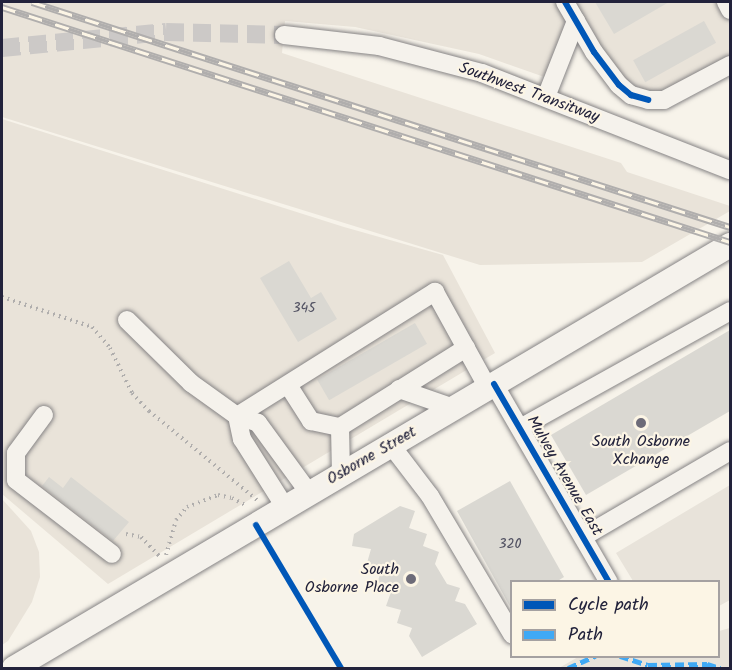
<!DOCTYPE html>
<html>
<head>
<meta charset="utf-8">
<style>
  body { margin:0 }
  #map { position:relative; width:732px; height:670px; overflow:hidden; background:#f7f3ea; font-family:Kalam,sans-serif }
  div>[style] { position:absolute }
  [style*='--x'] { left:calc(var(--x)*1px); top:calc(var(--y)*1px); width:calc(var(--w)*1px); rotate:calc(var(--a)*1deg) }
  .built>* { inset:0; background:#e9e3d9 }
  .green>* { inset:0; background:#e8e3da }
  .building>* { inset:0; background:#dad8d2; transform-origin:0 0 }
  .minor-tunnel>* { height:18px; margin-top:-9px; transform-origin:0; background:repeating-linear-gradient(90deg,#ccc9c7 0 18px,transparent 0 27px) }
  .path>* { height:4px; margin-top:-2px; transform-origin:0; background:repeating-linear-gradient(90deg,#b0aead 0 1.5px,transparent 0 6px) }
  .roads { filter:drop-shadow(0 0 2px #868485) drop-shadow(0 0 2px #868485) }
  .minor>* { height:18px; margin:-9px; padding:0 9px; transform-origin:9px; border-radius:9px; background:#f5f2ec }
  .major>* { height:24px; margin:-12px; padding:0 12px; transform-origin:12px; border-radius:12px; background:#f5f2ec }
  .rail>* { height:7px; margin-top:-3.5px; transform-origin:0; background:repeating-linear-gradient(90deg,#fcf5e5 0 14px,#b0aead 0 28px); box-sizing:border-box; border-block:2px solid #b0aead }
  .quiet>* { height:4.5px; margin-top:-2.25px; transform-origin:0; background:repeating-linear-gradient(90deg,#3fa9f5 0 9px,transparent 0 13.5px) }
  .cycleway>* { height:6px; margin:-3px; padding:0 3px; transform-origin:3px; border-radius:3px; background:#0057b8 }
  .dots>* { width:16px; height:16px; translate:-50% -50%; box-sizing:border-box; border:3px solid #fcf5e5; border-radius:50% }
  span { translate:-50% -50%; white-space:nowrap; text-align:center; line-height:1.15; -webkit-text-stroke:4.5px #fcf5e5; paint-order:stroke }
  .number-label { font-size:14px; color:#505061 }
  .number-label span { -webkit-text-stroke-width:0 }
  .street-label { font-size:16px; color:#22223b }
  .poi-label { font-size:16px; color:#22223b }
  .right { translate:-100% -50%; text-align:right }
  .frame { position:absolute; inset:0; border:3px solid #22223b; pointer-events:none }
  .legend { position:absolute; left:510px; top:580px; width:210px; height:78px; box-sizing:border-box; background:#fcf5e5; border:2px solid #a5a1a1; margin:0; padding:8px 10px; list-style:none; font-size:18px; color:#22223b }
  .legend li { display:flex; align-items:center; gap:12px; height:30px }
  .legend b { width:30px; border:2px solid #a5a1a1 }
</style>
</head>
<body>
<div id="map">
  <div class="built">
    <div style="clip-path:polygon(2px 2px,730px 2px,730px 65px,677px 95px,631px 95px,576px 21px,553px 80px,479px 54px,355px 27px,285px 21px,282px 53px,621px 163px,627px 172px,730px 206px,730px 211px,642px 262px,480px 265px,2px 117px)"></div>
    <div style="clip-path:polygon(2px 119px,344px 227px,443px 255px,495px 353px,108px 584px,2px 494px)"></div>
    <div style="clip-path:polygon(2px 499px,31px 531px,39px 552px,40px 577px,32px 602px,8px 641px,2px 645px)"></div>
  </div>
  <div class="green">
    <div style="clip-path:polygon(730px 485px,730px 600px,719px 606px,718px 582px,633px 581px,616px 553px)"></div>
    <div style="clip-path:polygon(730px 628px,730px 668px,559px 668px,578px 657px,718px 656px,719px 631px)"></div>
  </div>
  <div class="building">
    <div style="clip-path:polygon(595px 2px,669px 2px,614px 34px)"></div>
    <div style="left:704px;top:21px;width:25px;height:81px;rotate:61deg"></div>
    <div style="clip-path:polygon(289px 261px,311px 298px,321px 292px,337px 319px,298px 342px,260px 278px)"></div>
    <div style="left:415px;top:323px;width:24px;height:113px;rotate:60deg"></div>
    <div style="clip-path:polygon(730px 330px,730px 411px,586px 495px,551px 435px)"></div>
    <div style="clip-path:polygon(49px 477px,63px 488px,71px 477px,129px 522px,113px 541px,42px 486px)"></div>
    <div style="clip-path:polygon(510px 481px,564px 577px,556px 582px,512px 582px,512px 610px,457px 511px)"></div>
    <div style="clip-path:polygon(400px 506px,415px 511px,409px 528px,427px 534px,423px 546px,439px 552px,435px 564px,447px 584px,460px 588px,455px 601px,465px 604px,477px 624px,422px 657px,409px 636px,412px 628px,397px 623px,401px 610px,386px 606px,391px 592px,376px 588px,380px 574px,365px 570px,371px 549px,352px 546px,354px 534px)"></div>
  </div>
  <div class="minor-tunnel">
    <div style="--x:2;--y:48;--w:165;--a:-5.6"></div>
    <div style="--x:166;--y:32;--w:118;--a:1.5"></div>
  </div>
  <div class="path">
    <div style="--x:2;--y:297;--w:95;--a:18.4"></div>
    <div style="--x:92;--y:327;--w:28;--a:49"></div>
    <div style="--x:110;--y:348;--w:50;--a:63.9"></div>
    <div style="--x:132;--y:393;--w:25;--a:47"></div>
    <div style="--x:149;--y:411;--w:140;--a:39.5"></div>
    <div style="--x:126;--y:534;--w:15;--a:11"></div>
    <div style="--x:141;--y:537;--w:29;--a:46"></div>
    <div style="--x:166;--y:555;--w:36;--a:-74"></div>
    <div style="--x:176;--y:520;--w:17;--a:-50"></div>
    <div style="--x:187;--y:507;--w:33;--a:-21"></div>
    <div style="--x:218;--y:495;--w:14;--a:12"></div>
    <div style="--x:232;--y:498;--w:17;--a:28"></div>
  </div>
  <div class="roads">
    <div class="minor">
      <div style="--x:565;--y:2;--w:58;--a:59.9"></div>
      <div style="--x:594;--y:52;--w:41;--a:52.9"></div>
      <div style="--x:619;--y:85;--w:16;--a:40"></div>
      <div style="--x:631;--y:95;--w:18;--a:16"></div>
      <div style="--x:648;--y:100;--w:16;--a:0"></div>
      <div style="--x:664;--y:100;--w:75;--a:-27.9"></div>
      <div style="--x:726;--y:2;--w:9;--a:63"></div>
      <div style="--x:284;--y:35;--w:96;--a:6.6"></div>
      <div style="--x:379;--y:46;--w:106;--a:14.7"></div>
      <div style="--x:482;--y:73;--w:266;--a:21.4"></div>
      <div style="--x:546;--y:97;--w:82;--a:-68.5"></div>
      <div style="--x:127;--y:320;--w:90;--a:44.5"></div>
      <div style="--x:191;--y:383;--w:57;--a:35.7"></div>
      <div style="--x:237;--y:416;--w:22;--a:18"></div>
      <div style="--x:258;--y:423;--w:87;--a:53.9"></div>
      <div style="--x:494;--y:384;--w:229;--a:59.9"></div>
      <div style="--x:288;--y:385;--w:43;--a:57.4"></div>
      <div style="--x:311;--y:421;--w:30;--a:12"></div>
      <div style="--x:340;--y:427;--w:149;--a:-32.1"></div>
      <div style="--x:399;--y:389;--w:58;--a:19.1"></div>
      <div style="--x:44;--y:415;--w:47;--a:126.4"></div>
      <div style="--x:16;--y:453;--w:27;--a:90"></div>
      <div style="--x:16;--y:480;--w:121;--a:37.6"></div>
      <div style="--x:237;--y:416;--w:234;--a:-32.1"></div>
      <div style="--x:435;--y:292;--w:110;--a:61.1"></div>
      <div style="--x:237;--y:416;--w:24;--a:78"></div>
      <div style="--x:242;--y:439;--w:80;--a:57.7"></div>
      <div style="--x:340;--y:427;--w:47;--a:88.8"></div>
      <div style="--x:520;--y:428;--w:240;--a:-29.1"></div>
      <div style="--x:391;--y:445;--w:64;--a:52.6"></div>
      <div style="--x:430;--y:496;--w:161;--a:59.3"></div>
      <div style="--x:583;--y:537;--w:170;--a:-30.3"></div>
    </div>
    <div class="major">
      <div style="--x:14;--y:668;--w:832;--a:-30.57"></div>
    </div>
  </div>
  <div class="rail">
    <div style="--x:32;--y:2;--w:733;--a:17.87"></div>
    <div style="--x:2;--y:7;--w:765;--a:17.89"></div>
  </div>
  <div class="quiet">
    <div style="--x:620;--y:656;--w:29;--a:18"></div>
    <div style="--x:648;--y:665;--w:59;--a:-1"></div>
    <div style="--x:707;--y:664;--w:14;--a:17"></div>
    <div style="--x:568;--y:668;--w:30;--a:-24"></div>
  </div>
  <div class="cycleway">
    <div style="--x:565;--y:2;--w:58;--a:59.9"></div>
    <div style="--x:594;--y:52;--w:41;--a:52.9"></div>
    <div style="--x:619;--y:85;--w:16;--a:40"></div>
    <div style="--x:631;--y:95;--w:18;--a:16"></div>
    <div style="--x:494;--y:384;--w:229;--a:59.9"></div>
    <div style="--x:256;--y:525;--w:166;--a:59.3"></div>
  </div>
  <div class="dots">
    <div style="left:641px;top:423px;background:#6d6b78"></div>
    <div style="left:411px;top:579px;background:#6d6b78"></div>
  </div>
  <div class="number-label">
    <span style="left:304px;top:308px">345</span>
    <span style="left:510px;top:544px">320</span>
  </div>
  <div class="street-label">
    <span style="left:529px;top:93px;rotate:20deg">Southwest Transitway</span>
    <span style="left:372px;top:456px;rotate:-30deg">Osborne Street</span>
    <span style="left:564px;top:476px;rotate:60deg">Mulvey Avenue East</span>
  </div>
  <div class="poi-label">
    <span style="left:641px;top:451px">South Osborne<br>Xchange</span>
    <span class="right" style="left:399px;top:579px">South<br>Osborne Place</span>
  </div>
  <div class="frame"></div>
  <ul class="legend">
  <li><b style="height:8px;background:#0057b8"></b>Cycle path</li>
  <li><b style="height:8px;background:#3fa9f5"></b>Path</li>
  </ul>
</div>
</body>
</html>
